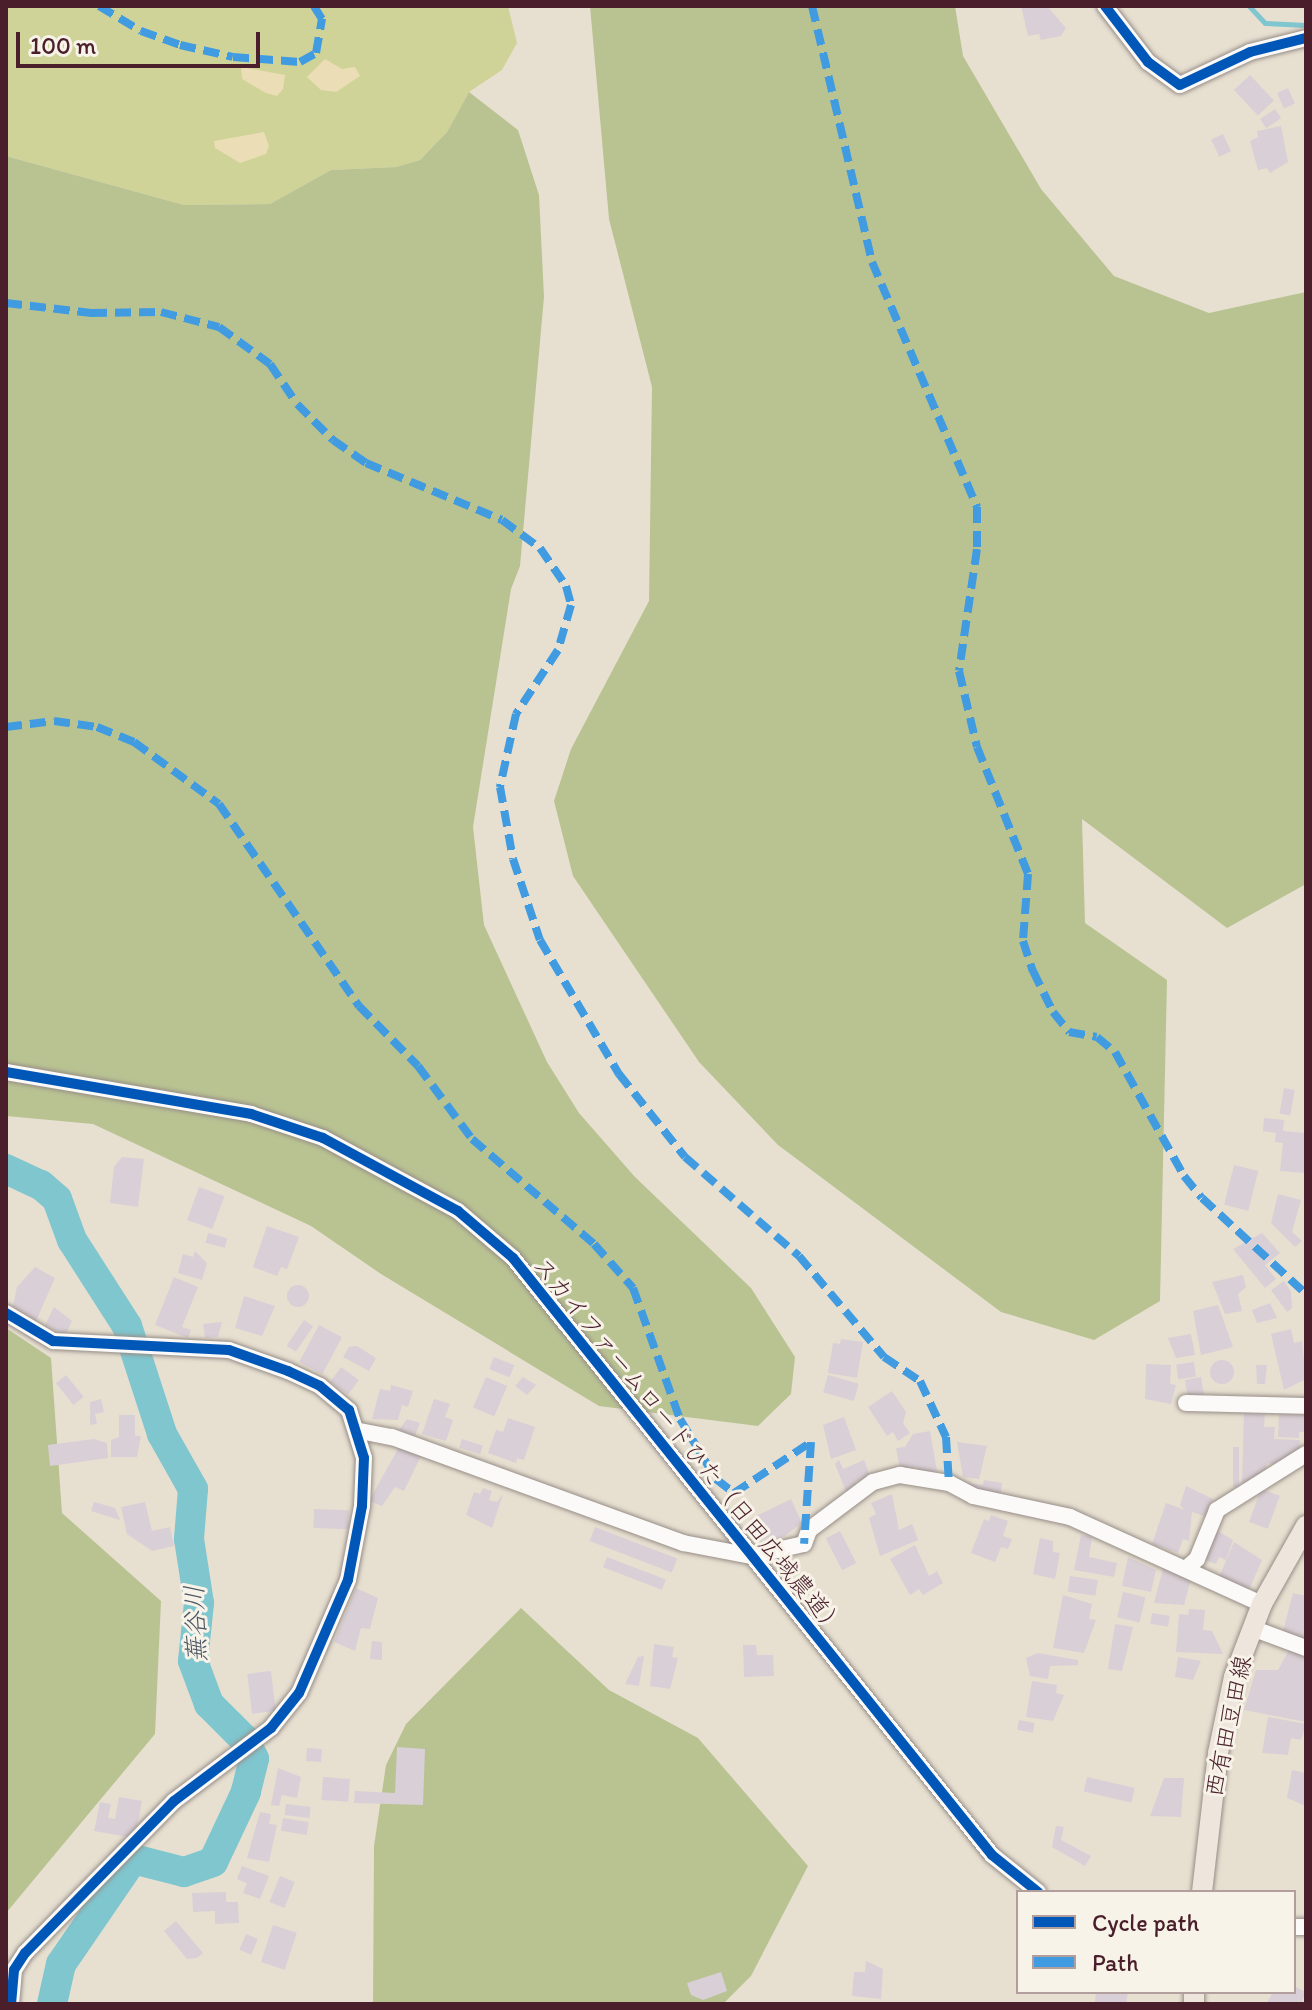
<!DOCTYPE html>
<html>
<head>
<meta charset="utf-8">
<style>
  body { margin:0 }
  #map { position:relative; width:1312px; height:2010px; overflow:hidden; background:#e7e0d1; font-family:Itim,"Klee One",sans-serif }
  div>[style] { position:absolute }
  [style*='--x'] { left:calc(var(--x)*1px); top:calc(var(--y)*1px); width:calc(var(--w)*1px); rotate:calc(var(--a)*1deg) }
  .green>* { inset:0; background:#cfd398 }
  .forest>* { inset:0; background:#b9c392 }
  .sand>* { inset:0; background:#ebddb5 }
  .stream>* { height:5px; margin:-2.5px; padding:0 2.5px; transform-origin:2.5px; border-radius:2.5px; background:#7fc6cf }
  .river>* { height:30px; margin:-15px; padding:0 15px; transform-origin:15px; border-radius:15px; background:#7fc6cf }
  .building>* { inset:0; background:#d9cfd6; transform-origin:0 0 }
  .round { border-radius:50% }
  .roads { filter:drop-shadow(0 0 2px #978d87) drop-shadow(0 0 2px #978d87) }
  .minor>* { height:16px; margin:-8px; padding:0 8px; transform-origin:8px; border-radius:8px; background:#fbfaf8 }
  .major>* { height:20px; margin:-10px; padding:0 10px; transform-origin:10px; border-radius:10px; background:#eee5dd }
  .quiet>* { height:8px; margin-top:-4px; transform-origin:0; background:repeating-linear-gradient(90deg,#409be1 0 16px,transparent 0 24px) }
  .cycleway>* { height:10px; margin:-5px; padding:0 5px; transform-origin:5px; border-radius:5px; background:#0057b8 }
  span { translate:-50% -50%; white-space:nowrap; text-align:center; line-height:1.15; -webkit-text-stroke:6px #f7f3e8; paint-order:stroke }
  .street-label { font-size:24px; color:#4a1f2b }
  .water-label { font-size:26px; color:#4d5664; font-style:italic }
  .frame { position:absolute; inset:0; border:8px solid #4a1f2b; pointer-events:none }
  .legend { position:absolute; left:1016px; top:1890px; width:280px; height:104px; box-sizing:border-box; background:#f7f3e8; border:2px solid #b29e9c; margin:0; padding:10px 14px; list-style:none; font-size:24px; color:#4a1f2b }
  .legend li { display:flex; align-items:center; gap:16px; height:40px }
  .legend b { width:40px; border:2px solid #b29e9c }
  .scale { position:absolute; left:16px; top:32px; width:244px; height:36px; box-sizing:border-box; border:4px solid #4a1f2b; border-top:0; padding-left:10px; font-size:24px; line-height:28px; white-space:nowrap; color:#4a1f2b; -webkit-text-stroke:6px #f7f3e8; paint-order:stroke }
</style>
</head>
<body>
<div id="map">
  <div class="green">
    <div style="clip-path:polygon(6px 6px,508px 6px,517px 43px,502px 70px,469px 92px,447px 132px,420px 160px,396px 167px,331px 170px,270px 204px,184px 205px,6px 156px)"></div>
  </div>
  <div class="forest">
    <div style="clip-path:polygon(590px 6px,955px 6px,963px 56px,1041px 189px,1114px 276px,1209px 313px,1306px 292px,1306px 884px,1227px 928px,1082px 819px,1085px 923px,1167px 980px,1160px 1301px,1094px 1340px,1001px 1312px,778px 1145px,699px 1062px,573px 876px,554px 801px,571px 749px,649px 601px,652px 387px,609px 219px)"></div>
    <div style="clip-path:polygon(469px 92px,518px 130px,539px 195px,544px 297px,520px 566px,511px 589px,473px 827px,484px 925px,547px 1062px,579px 1113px,635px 1177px,751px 1288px,795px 1357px,791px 1394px,758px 1426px,599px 1406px,381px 1274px,311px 1226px,93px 1124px,6px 1116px,6px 156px,184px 205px,270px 204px,331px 170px,396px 167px,420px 160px,447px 132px)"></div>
    <div style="clip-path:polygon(6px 1328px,51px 1358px,62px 1513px,161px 1601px,155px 1734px,6px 1913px)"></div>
    <div style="clip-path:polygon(521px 1608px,609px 1690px,698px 1738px,808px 1866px,751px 1976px,723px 2004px,373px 2004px,374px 1846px,386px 1765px,406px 1724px)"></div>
  </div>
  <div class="sand">
    <div style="clip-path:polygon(325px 59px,342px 69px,355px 67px,360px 76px,336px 92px,321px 90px,307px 77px)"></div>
    <div style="clip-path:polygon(241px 67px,285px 75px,283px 89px,277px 96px,266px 93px,242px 79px)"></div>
    <div style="clip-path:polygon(264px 132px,269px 146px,266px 154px,240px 163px,215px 148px,214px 141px)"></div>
  </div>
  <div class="stream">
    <div style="--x:1249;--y:6;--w:23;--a:47"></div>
    <div style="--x:1265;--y:23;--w:41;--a:2.8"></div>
  </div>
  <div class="river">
    <div style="--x:6;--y:1169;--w:38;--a:25"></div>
    <div style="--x:41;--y:1185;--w:21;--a:41"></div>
    <div style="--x:57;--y:1199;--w:44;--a:69.9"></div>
    <div style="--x:72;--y:1240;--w:102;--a:57.4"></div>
    <div style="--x:127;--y:1326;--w:114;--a:72"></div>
    <div style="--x:162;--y:1434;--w:63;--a:60.6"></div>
    <div style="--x:193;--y:1489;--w:50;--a:94.6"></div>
    <div style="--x:189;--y:1539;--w:65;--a:81.1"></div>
    <div style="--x:199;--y:1603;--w:58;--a:95.9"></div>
    <div style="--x:193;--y:1661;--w:46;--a:69.6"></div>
    <div style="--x:209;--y:1704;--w:49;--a:45"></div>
    <div style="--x:244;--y:1739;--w:22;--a:63"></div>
    <div style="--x:254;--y:1759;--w:34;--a:104"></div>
    <div style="--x:246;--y:1792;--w:77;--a:115.2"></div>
    <div style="--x:213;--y:1862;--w:31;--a:161"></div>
    <div style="--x:184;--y:1872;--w:53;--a:-165.7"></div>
    <div style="--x:133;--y:1859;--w:127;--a:124.4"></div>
    <div style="--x:61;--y:1964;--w:41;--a:102.7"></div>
  </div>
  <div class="building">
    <div style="clip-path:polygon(1021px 6px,1047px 6px,1066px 28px,1061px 36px,1041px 40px,1039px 34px,1028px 36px)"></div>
    <div style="left:1250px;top:75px;width:35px;height:22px;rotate:47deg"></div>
    <div style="left:1288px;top:88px;width:17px;height:12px;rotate:66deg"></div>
    <div style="left:1275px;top:109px;width:11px;height:18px;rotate:56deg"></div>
    <div style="clip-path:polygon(1281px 126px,1288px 162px,1270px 173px,1267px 168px,1258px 170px,1250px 141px,1258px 137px,1257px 131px)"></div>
    <div style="left:1223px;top:134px;width:19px;height:13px;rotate:65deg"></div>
    <div style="left:1284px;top:1088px;width:11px;height:26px;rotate:10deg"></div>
    <div style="clip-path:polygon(1264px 1118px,1284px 1120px,1283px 1131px,1306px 1133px,1304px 1173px,1280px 1171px,1283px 1143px,1275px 1142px,1276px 1133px,1263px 1131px)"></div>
    <div style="clip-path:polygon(122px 1157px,144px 1159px,138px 1207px,110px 1203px,114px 1167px)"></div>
    <div style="left:1234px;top:1165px;width:25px;height:41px;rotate:14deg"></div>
    <div style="left:199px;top:1187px;width:27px;height:35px;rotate:20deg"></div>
    <div style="clip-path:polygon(1278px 1194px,1301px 1200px,1292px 1232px,1302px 1241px,1295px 1247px,1271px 1223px)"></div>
    <div style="clip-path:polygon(267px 1226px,299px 1237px,287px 1269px,281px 1267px,277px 1276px,253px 1267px)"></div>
    <div style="left:208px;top:1233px;width:20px;height:10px;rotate:15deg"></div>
    <div style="clip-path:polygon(1262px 1233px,1280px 1253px,1265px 1265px,1276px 1279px,1265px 1288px,1233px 1249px)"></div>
    <div style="clip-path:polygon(195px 1251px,207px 1263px,202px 1280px,178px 1273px,183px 1254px,193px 1257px)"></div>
    <div style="clip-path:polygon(35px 1267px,55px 1278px,36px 1321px,13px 1306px,17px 1287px)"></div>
    <div style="clip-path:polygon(1243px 1275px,1246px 1287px,1238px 1294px,1242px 1311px,1225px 1314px,1212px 1282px)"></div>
    <div style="clip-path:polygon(174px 1277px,198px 1287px,182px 1327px,191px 1330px,188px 1338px,155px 1325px)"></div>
    <div style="clip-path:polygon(1284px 1281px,1291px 1292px,1292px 1308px,1287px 1312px,1271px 1290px)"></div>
    <div class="round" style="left:287px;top:1285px;width:22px;height:22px"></div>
    <div style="clip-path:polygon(244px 1296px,275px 1306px,262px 1336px,235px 1328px)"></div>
    <div style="clip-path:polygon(1270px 1303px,1277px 1318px,1257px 1323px,1252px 1310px)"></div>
    <div style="clip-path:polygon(1218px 1305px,1233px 1347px,1201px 1355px,1193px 1311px)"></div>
    <div style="clip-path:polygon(54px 1307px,72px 1321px,65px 1336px,45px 1325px)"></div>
    <div style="left:304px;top:1320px;width:11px;height:31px;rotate:34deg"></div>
    <div style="clip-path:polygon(222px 1322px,218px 1337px,205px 1338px,203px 1324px)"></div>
    <div style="left:319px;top:1325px;width:26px;height:42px;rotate:28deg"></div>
    <div style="clip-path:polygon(1291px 1329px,1294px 1343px,1302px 1341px,1306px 1379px,1284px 1390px,1271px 1334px)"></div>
    <div style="clip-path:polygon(1191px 1334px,1195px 1355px,1176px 1358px,1168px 1338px)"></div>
    <div style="clip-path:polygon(841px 1339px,863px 1342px,857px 1378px,828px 1373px,833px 1343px,840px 1344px)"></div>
    <div style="clip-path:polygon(357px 1346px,376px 1358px,369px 1371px,343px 1357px,349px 1347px)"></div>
    <div style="left:494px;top:1357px;width:22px;height:13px;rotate:22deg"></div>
    <div class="round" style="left:1210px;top:1360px;width:24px;height:24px"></div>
    <div style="left:1194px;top:1362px;width:15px;height:18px;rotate:82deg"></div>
    <div style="clip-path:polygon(1146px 1364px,1171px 1365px,1170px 1384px,1176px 1385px,1171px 1404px,1145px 1399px)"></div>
    <div style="clip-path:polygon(1256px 1365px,1267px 1365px,1265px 1384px,1257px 1384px)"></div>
    <div style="left:341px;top:1367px;width:22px;height:18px;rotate:36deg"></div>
    <div style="left:66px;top:1375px;width:28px;height:13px;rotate:51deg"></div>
    <div style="left:828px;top:1375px;width:32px;height:18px;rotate:16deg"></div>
    <div style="left:486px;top:1377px;width:23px;height:33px;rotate:23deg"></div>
    <div style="clip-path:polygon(523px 1377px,536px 1385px,527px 1395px,515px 1386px)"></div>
    <div style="clip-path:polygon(1201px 1377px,1205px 1401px,1188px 1398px,1185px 1380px)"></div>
    <div style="clip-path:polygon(391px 1385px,413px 1391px,408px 1407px,402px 1405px,398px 1420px,372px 1419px,380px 1389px,390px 1391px)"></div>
    <div style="clip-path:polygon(892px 1391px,906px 1412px,903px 1423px,910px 1433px,898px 1441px,893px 1432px,887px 1436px,868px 1407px)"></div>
    <div style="clip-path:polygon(101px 1399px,104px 1412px,95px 1414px,97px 1424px,90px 1425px,90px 1402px)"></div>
    <div style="clip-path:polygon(434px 1399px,450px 1404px,445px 1417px,453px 1420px,446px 1441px,422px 1434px)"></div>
    <div style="clip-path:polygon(1244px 1413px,1265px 1414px,1264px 1427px,1275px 1427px,1274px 1439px,1300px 1440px,1299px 1452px,1277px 1465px,1267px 1463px,1265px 1472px,1242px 1484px)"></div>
    <div style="clip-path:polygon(1279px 1414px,1306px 1415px,1306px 1432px,1299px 1432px,1299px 1438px,1278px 1437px)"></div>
    <div style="clip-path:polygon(119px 1415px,135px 1415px,135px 1436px,141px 1436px,137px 1457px,111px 1457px,111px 1440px,119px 1437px)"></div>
    <div style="clip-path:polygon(844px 1417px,856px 1450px,831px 1459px,823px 1425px)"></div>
    <div style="clip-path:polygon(508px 1418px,535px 1427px,524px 1460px,517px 1458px,516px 1463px,488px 1453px,496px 1430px,503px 1432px)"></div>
    <div style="clip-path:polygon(407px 1419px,420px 1423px,415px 1436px,399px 1430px)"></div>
    <div style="clip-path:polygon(930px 1431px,937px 1471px,918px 1475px,917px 1467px,900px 1470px,896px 1448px,905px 1447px,913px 1434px)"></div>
    <div style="clip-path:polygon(94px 1439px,107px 1443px,108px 1458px,50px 1466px,48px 1445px)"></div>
    <div style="left:462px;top:1439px;width:22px;height:9px;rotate:18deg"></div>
    <div style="clip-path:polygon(957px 1442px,987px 1446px,979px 1479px,963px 1477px)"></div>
    <div style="clip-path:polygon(399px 1447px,421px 1456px,404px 1491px,395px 1487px,382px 1506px,369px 1501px)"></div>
    <div style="left:1233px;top:1447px;width:6px;height:40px"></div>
    <div style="clip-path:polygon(839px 1460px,843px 1469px,864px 1460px,870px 1476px,855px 1482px,858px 1489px,847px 1494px,835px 1464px)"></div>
    <div style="clip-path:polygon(984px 1480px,1002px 1483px,1000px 1497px,961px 1486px,962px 1482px,983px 1485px)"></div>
    <div style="clip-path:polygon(1186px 1486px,1213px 1499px,1207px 1517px,1192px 1512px,1189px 1541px,1183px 1539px,1178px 1553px,1152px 1544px,1166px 1503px,1185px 1510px,1180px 1505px)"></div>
    <div style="clip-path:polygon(483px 1488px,492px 1491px,489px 1500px,497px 1502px,503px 1494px,492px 1528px,466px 1515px,474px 1492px,480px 1494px)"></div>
    <div style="left:1261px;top:1489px;width:20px;height:35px;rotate:20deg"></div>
    <div style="clip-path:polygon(892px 1494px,899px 1530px,912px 1524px,918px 1540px,880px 1556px,869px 1518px,876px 1514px,871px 1503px)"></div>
    <div style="clip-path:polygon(791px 1499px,802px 1523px,775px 1543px,772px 1536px,760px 1541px,750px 1519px)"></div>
    <div style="clip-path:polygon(94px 1502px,115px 1508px,120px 1520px,91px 1511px)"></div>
    <div style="clip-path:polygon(145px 1502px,152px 1531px,170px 1527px,174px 1546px,152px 1551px,127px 1534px,121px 1507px)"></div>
    <div style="left:314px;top:1509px;width:35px;height:19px;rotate:2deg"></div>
    <div style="clip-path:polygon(991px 1515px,1008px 1521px,1003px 1536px,1012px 1539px,1008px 1549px,1001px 1547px,995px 1562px,971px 1553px,984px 1519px,989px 1521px)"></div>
    <div style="left:595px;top:1527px;width:88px;height:15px;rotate:21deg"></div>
    <div style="clip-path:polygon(1214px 1529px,1233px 1540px,1226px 1560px,1219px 1557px,1216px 1564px,1203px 1559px)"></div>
    <div style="left:840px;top:1531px;width:36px;height:16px;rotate:63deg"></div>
    <div style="clip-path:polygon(1081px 1535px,1092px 1537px,1089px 1557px,1117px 1563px,1114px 1577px,1074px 1570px)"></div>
    <div style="clip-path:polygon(1040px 1538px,1053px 1541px,1053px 1552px,1060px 1553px,1055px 1579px,1033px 1574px)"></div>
    <div style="clip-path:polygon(1234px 1542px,1262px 1560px,1249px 1590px,1219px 1577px)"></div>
    <div style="clip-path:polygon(915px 1545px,929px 1576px,937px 1571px,943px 1583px,923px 1595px,919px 1589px,910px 1595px,890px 1559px)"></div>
    <div style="left:607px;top:1557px;width:63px;height:11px;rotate:21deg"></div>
    <div style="clip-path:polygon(1128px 1557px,1156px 1570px,1151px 1592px,1122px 1586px)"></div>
    <div style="clip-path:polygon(1164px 1565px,1193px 1572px,1184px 1605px,1154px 1603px)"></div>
    <div style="left:1070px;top:1576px;width:28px;height:16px;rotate:8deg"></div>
    <div style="clip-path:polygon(356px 1588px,378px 1598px,370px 1629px,361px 1628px,355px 1651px,334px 1642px)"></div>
    <div style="left:1123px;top:1592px;width:23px;height:26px;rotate:13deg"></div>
    <div style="clip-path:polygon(1293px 1593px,1306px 1596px,1306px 1641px,1282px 1635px)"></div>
    <div style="clip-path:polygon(1063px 1595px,1092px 1604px,1089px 1619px,1096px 1620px,1084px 1653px,1053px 1648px)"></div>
    <div style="clip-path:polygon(1189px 1609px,1205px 1610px,1203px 1630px,1212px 1631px,1223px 1654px,1176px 1652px,1179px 1614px,1188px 1615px)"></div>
    <div style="left:1152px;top:1613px;width:18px;height:11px;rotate:9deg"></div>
    <div style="clip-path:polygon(1115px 1624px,1133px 1627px,1122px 1671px,1108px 1669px)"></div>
    <div style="clip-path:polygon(372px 1641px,382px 1642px,382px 1660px,370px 1659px)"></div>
    <div style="clip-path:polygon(654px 1644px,674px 1647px,672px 1657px,678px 1658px,670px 1689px,650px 1686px)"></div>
    <div style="clip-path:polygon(743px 1645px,756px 1645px,757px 1655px,773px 1655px,774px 1676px,744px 1677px)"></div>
    <div style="clip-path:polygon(1289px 1650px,1306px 1658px,1306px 1722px,1244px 1710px,1256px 1670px,1278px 1670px)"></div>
    <div style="clip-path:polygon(1038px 1653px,1078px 1660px,1078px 1665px,1050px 1666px,1048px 1679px,1030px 1676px,1026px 1658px)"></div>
    <div style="clip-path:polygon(644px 1656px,639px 1686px,625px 1684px,638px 1657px)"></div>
    <div style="clip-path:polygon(1178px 1657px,1201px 1661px,1193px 1680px,1175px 1677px)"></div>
    <div style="left:271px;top:1671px;width:40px;height:24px;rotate:83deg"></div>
    <div style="clip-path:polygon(1032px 1681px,1057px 1685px,1056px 1693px,1064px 1695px,1053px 1721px,1026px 1717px)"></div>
    <div style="clip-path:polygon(1268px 1717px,1306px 1724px,1301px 1740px,1291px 1738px,1288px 1755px,1262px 1753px)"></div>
    <div style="left:1019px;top:1720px;width:16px;height:10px;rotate:11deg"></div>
    <div style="clip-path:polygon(397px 1747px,425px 1749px,423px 1805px,354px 1803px,355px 1791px,395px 1793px)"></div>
    <div style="left:307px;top:1748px;width:15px;height:13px;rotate:4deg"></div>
    <div style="clip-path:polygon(278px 1768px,301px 1777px,297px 1798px,282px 1795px,279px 1806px,271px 1805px)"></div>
    <div style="clip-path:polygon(1292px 1770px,1306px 1773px,1306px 1806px,1287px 1798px)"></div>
    <div style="left:323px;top:1777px;width:27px;height:23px;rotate:4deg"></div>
    <div style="left:1087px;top:1777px;width:49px;height:15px;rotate:13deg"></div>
    <div style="clip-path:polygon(1164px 1778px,1184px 1778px,1181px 1817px,1150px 1816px)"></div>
    <div style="clip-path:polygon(119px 1797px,142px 1801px,135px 1838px,94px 1831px,100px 1802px,111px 1804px,108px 1818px,115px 1819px)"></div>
    <div style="left:286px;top:1804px;width:25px;height:11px;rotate:7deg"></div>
    <div style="clip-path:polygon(260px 1812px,271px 1814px,269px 1824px,277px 1825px,269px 1862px,247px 1858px)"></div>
    <div style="left:283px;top:1818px;width:26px;height:13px;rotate:9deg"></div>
    <div style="clip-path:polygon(1056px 1826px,1064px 1827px,1061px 1840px,1091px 1856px,1085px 1866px,1052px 1847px)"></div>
    <div style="clip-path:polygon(242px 1866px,269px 1876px,260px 1899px,243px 1893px,247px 1883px,237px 1879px)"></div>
    <div style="left:280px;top:1876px;width:16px;height:28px;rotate:22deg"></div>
    <div style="clip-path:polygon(226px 1892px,226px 1902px,238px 1902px,239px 1923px,215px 1924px,215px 1911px,193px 1912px,192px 1893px)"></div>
    <div style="clip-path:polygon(176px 1921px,203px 1953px,197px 1958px,187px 1959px,164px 1931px)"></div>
    <div style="left:273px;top:1925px;width:25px;height:39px;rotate:18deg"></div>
    <div style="left:246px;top:1934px;width:13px;height:17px;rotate:23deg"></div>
    <div style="clip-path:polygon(866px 1961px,883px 1969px,881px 1999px,852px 1996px,854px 1972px,865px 1972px)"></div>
    <div style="clip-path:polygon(721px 1972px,727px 1991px,703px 2000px,691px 1995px,687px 1983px)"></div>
    <div style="clip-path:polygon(1294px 1986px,1306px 1992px,1301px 2004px,1266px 2004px,1273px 1992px,1294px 1992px)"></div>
    <div style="clip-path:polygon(1096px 1992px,1128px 1992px,1126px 2004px,1095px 2002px)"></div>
  </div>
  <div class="roads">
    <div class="minor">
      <div style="--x:1105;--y:6;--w:71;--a:52.5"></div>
      <div style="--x:1148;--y:62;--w:39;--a:36"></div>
      <div style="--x:1180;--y:85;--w:77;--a:-25.2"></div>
      <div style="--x:1250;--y:52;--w:58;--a:-14"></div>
      <div style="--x:6;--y:1072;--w:249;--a:9.7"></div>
      <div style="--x:251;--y:1114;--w:76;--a:18.4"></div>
      <div style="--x:323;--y:1138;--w:153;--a:28.4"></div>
      <div style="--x:458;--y:1211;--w:72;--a:40.5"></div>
      <div style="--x:513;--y:1258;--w:765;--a:51.26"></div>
      <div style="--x:992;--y:1855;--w:59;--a:38.8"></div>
      <div style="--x:6;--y:1313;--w:55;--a:30.8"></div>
      <div style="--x:53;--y:1341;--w:176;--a:2.9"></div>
      <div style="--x:229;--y:1350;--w:63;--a:19.6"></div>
      <div style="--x:288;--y:1371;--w:35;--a:25"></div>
      <div style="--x:320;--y:1386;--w:38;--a:40"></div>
      <div style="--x:349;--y:1410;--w:50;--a:72.6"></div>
      <div style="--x:364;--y:1458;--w:48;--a:92.4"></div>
      <div style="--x:362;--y:1506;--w:75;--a:100.7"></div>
      <div style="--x:348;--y:1580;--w:123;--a:113.4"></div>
      <div style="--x:299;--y:1693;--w:45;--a:128.7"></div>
      <div style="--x:271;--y:1728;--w:121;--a:143"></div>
      <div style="--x:174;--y:1801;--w:213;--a:134.4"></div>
      <div style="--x:25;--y:1953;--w:20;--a:123"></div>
      <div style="--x:14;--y:1970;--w:34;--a:95"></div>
      <div style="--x:1186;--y:1403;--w:120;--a:1.4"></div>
      <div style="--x:360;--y:1431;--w:33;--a:11"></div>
      <div style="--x:392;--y:1437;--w:310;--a:20"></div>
      <div style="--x:683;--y:1543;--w:69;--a:10.8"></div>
      <div style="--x:751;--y:1556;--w:54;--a:-12.8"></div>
      <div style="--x:804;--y:1544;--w:15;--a:-70"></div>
      <div style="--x:809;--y:1530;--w:80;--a:-36.9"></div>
      <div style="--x:873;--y:1482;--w:28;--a:-15"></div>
      <div style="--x:900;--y:1475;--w:50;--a:9.3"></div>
      <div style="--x:949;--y:1483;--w:27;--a:28"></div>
      <div style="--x:973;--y:1496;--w:99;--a:12.2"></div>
      <div style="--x:1070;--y:1517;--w:211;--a:24.4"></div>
      <div style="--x:1188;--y:1567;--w:12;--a:-42"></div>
      <div style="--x:1197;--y:1559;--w:53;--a:-67.8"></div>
      <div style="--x:1217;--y:1510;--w:105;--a:-32.2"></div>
      <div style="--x:1252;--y:1628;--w:58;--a:20.3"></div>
      <div style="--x:1294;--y:1927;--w:12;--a:0"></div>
    </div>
    <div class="major">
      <div style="--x:1202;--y:1892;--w:140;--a:-83.4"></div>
      <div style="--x:1218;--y:1753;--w:78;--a:-78.1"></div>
      <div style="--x:1234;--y:1677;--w:78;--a:-69"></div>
      <div style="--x:1262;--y:1604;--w:90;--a:-60.6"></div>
      <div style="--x:1194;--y:2004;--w:12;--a:-90"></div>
    </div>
  </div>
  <div class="quiet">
    <div style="--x:99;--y:6;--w:49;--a:30.8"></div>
    <div style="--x:141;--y:31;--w:41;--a:19.7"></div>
    <div style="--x:180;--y:45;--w:54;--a:12.8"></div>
    <div style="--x:233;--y:57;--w:67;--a:4.3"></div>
    <div style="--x:300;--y:62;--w:18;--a:-29"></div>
    <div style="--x:316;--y:53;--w:35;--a:-80"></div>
    <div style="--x:322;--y:19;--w:15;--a:-122"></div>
    <div style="--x:812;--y:6;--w:263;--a:76.8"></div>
    <div style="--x:872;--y:262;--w:267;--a:66.8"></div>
    <div style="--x:977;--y:507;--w:42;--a:90"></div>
    <div style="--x:977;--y:549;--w:123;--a:98.4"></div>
    <div style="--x:959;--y:671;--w:78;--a:76.7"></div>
    <div style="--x:977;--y:747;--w:137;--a:68.1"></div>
    <div style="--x:1028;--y:874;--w:67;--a:94.3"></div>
    <div style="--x:1023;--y:941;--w:32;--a:72"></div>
    <div style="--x:1033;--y:971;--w:46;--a:64"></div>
    <div style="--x:1053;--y:1012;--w:26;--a:51"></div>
    <div style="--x:1069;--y:1032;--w:28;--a:10"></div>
    <div style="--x:1097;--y:1037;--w:23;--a:40"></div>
    <div style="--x:1115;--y:1052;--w:142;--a:60.9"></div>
    <div style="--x:1184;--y:1176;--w:28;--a:51"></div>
    <div style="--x:1202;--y:1198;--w:142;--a:42.7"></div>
    <div style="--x:6;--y:303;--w:86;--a:6.7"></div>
    <div style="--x:91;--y:313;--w:70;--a:-0.8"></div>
    <div style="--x:161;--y:312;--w:60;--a:14.5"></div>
    <div style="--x:219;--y:327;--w:63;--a:36"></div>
    <div style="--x:270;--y:364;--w:48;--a:56"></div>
    <div style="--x:297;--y:404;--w:51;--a:45"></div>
    <div style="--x:333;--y:440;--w:40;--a:34.9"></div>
    <div style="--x:366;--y:463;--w:147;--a:22.7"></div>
    <div style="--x:502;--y:520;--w:47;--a:36.4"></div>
    <div style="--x:540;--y:548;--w:46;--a:55.6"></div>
    <div style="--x:566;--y:586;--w:20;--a:75"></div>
    <div style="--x:571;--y:605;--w:47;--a:106.1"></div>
    <div style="--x:558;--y:650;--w:77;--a:123.3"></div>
    <div style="--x:516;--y:714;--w:75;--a:102.4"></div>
    <div style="--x:500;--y:787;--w:73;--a:79.8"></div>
    <div style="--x:513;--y:859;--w:85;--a:71.6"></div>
    <div style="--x:540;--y:940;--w:156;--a:59.5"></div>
    <div style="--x:619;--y:1074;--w:106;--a:51.5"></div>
    <div style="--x:685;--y:1157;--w:151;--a:41"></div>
    <div style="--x:799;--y:1256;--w:132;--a:49.9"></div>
    <div style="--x:884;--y:1357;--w:43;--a:33.7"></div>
    <div style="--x:920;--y:1381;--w:62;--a:65.1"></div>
    <div style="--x:946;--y:1437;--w:46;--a:86.3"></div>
    <div style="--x:6;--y:727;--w:48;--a:-7.1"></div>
    <div style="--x:54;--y:721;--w:43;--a:7.9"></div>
    <div style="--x:97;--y:727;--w:40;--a:22"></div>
    <div style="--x:134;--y:742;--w:105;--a:36.1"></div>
    <div style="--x:219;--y:804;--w:246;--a:55.3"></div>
    <div style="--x:359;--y:1006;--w:84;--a:45.5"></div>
    <div style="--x:418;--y:1066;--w:91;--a:53.5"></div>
    <div style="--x:472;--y:1139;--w:161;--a:40.7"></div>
    <div style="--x:594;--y:1244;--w:59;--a:48.4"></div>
    <div style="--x:633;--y:1288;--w:139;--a:70.3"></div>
    <div style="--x:680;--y:1419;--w:70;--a:59"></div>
    <div style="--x:716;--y:1479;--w:23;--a:38"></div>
    <div style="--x:734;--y:1493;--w:92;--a:-33.5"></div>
    <div style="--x:811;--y:1442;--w:102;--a:93.9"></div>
  </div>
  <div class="cycleway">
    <div style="--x:1105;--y:6;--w:71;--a:52.5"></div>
    <div style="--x:1148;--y:62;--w:39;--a:36"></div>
    <div style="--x:1180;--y:85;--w:77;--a:-25.2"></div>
    <div style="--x:1250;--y:52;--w:58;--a:-14"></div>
    <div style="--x:6;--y:1072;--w:249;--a:9.7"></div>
    <div style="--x:251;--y:1114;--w:76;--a:18.4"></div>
    <div style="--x:323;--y:1138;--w:153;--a:28.4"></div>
    <div style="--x:458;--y:1211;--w:72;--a:40.5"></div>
    <div style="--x:513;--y:1258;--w:765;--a:51.26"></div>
    <div style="--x:992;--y:1855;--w:59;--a:38.8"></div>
    <div style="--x:6;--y:1313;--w:55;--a:30.8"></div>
    <div style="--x:53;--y:1341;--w:176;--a:2.9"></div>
    <div style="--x:229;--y:1350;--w:63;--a:19.6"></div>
    <div style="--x:288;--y:1371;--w:35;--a:25"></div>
    <div style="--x:320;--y:1386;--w:38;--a:40"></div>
    <div style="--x:349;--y:1410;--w:50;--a:72.6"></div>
    <div style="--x:364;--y:1458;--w:48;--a:92.4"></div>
    <div style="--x:362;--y:1506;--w:75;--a:100.7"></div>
    <div style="--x:348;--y:1580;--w:123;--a:113.4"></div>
    <div style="--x:299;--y:1693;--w:45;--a:128.7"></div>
    <div style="--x:271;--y:1728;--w:121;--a:143"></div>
    <div style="--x:174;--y:1801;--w:213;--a:134.4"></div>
    <div style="--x:25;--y:1953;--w:20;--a:123"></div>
    <div style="--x:14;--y:1970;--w:34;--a:95"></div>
  </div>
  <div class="street-label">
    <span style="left:689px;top:1446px;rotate:51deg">スカイファームロードひた（日田広域農道）</span>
    <span style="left:1228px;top:1726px;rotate:-78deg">西有田豆田線</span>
  </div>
  <div class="water-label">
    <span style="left:196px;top:1624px;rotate:-92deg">蕪谷川</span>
  </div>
  <div class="frame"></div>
  <ul class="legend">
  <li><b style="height:10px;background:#0057b8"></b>Cycle path</li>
  <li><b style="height:10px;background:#409be1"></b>Path</li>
  </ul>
  <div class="scale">100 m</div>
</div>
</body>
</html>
